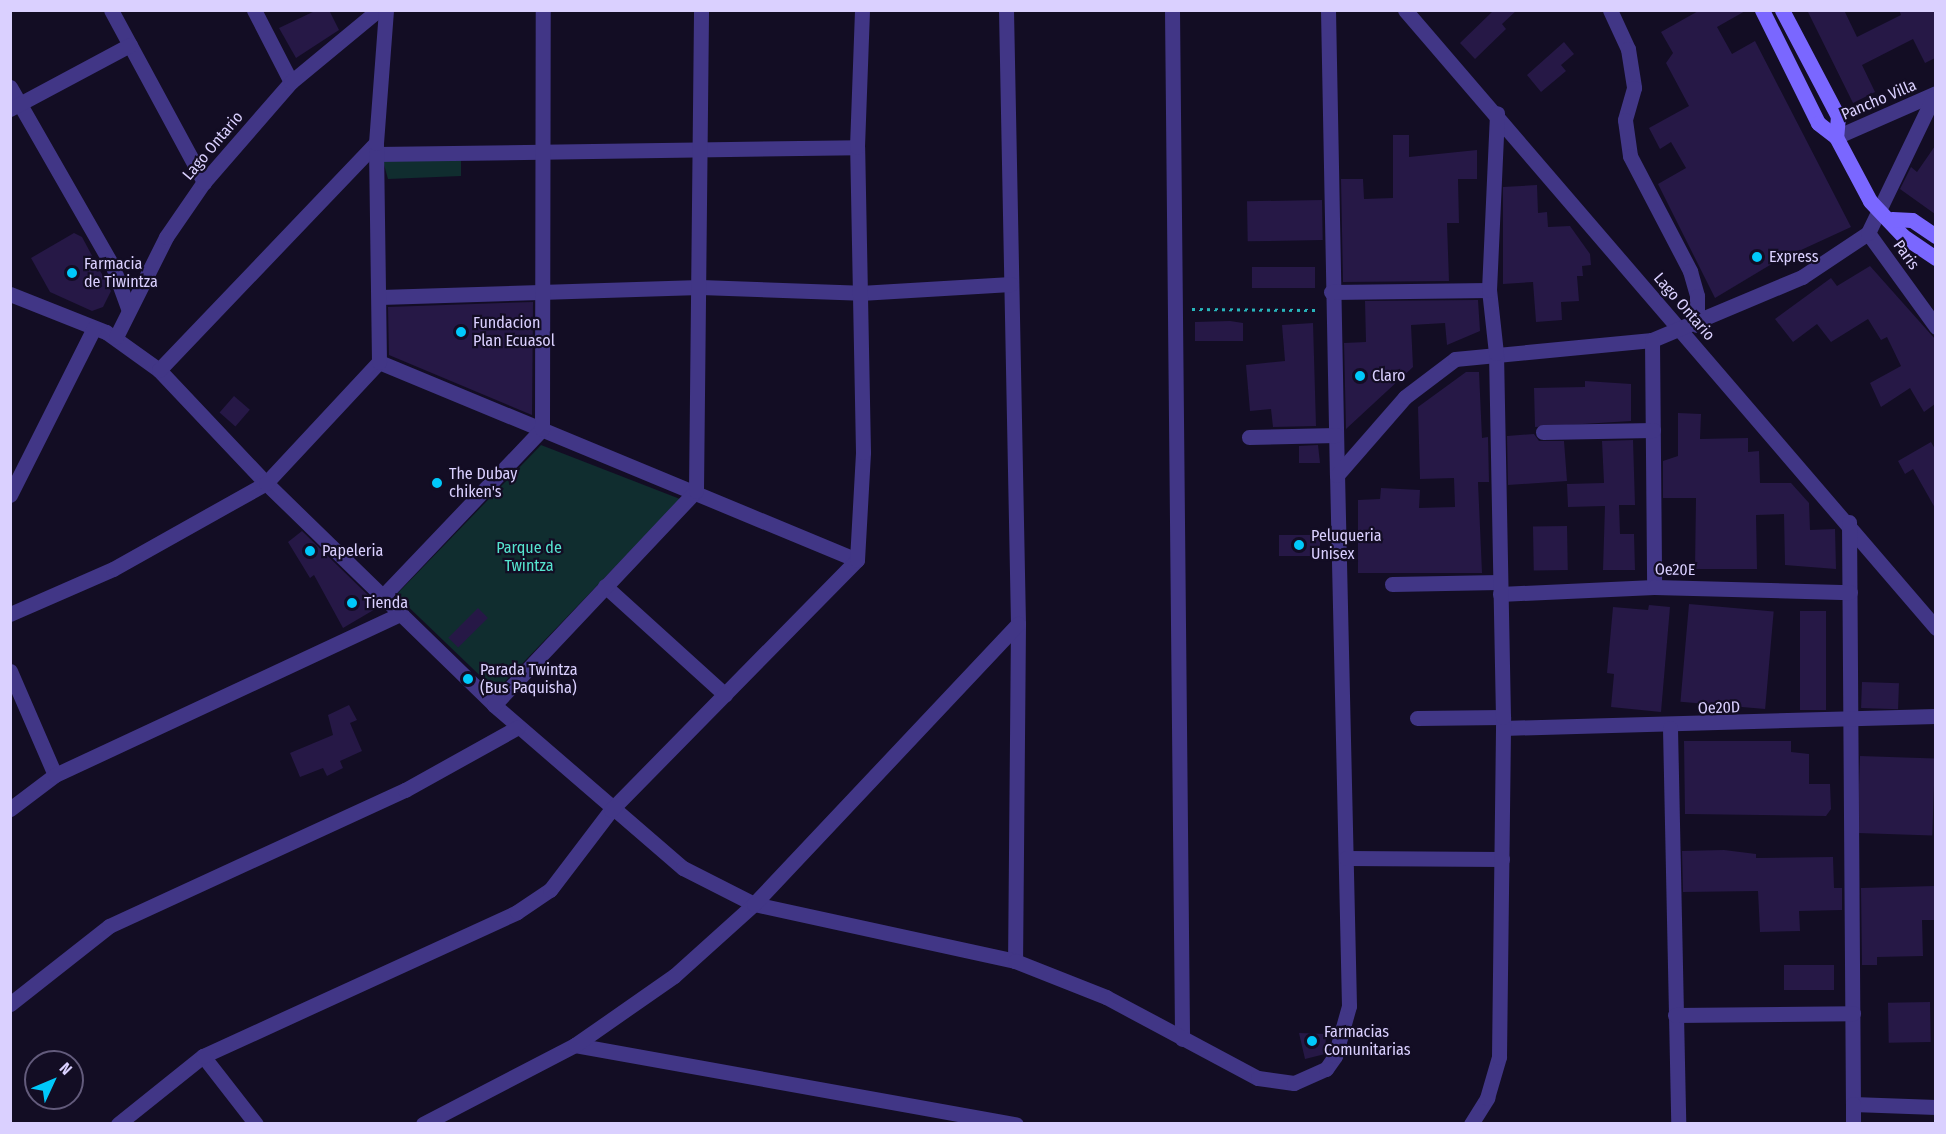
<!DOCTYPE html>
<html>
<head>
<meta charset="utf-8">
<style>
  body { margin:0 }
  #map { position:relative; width:1946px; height:1134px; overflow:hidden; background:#130d24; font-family:"Fira Sans Condensed",sans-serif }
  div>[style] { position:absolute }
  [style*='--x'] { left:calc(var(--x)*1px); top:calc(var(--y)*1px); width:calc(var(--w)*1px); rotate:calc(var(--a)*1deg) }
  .green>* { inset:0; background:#102d2f }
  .building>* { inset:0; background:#261846; transform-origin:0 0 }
  .path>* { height:3px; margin-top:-1.5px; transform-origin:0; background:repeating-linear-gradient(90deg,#28b5bb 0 3px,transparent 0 7.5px) }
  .street>* { height:15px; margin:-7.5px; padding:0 7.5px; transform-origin:7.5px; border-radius:7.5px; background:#413686 }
  .secondary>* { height:15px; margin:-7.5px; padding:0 7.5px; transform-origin:7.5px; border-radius:7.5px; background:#7a67ff }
  .dots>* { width:16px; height:16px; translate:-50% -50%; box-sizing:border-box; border:3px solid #130d24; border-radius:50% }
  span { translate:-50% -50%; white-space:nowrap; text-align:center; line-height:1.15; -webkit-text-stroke:4.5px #130d24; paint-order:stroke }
  .street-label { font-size:16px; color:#dad0ff }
  .poi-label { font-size:16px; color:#dad0ff }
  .left { translate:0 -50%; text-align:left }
  .park-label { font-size:16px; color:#56e5d0 }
  .frame { position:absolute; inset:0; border:12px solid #dad0ff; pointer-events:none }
  .north { position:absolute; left:24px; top:1050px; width:60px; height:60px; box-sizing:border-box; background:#130d24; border:2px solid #635b7c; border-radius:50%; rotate:46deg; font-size:16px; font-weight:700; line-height:24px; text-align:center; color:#dad0ff }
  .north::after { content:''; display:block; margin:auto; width:21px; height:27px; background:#00c9fb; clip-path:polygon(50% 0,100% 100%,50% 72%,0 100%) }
</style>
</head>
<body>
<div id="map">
  <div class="green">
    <div style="clip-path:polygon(461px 160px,461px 176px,388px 179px,383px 161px)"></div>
    <div style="clip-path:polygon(541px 445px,680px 499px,496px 691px,396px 595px)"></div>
  </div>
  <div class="building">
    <div style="clip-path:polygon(317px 10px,329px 10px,339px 30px,296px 58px,279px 28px)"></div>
    <div style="clip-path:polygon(1494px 10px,1517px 10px,1502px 24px,1506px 29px,1475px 59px,1460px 43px)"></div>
    <div style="clip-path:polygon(1700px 10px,1747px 10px,1717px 27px,1732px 54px,1755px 41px,1851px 227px,1775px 262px,1715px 298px,1658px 184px,1686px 168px,1671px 142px,1660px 149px,1649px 128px,1689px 106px,1666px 63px,1673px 53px,1661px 32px)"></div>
    <div style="clip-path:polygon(1807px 10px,1844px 10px,1857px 37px,1901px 15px,1899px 10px,1935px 10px,1935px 58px,1925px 63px,1913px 39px,1862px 65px,1875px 92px,1853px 103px)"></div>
    <div style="clip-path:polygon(1564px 42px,1574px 54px,1561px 65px,1566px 71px,1541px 92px,1527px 75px)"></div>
    <div style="clip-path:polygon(1393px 135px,1409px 135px,1409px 157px,1477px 150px,1477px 179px,1458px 179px,1459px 223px,1447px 223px,1449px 281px,1343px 282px,1341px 179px,1363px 179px,1364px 199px,1393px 198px)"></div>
    <div style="clip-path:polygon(1935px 146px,1935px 214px,1900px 189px,1911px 167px,1917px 172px)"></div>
    <div style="clip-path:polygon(1537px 185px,1538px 213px,1547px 212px,1548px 227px,1570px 226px,1590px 254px,1591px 265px,1582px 266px,1583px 276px,1577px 276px,1579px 301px,1561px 302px,1562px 320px,1536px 322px,1533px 282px,1503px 284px,1503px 187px)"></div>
    <div style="left:1322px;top:200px;width:40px;height:75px;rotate:89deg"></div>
    <div style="clip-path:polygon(74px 233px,82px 237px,111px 291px,103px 307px,92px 311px,50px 292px,31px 258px)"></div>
    <div style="clip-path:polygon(1870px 266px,1935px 339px,1935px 404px,1924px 412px,1910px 388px,1881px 407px,1870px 383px,1901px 366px,1887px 337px,1881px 340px,1868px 319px,1831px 342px,1817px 324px,1793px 342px,1775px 319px,1831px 278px,1837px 286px)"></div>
    <div style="left:1315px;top:267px;width:21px;height:63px;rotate:90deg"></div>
    <div style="clip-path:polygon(1478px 300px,1480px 331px,1447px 345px,1445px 323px,1411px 325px,1413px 367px,1346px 429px,1344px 343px,1366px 342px,1365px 301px)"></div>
    <div style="clip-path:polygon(533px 302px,532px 415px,389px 355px,388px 307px)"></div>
    <div style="clip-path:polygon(1230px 321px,1243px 323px,1243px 341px,1195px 341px,1195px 322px)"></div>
    <div style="clip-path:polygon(1313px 323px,1316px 426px,1273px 427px,1271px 409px,1250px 411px,1246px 365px,1285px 361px,1282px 325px)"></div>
    <div style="clip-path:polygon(1466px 372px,1479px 372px,1482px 438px,1488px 437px,1489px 482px,1478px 482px,1482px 573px,1358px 573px,1358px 500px,1380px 499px,1381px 488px,1420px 490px,1419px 508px,1455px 507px,1454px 478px,1420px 479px,1418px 407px)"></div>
    <div style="clip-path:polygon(1585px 381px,1631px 384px,1631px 421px,1535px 427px,1534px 388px,1585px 387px)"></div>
    <div style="left:234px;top:396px;width:21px;height:22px;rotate:41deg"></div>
    <div style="clip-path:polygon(1678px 413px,1701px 414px,1700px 439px,1748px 438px,1748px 452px,1759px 451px,1760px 483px,1791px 483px,1809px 503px,1810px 530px,1835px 529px,1836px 569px,1785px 565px,1784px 514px,1756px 515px,1757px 569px,1695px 569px,1696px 498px,1663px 498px,1663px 461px,1678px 456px)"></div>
    <div style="clip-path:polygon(1534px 434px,1539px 441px,1564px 441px,1567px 481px,1508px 485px,1507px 436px)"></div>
    <div style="clip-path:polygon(1633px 440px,1635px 505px,1619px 505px,1620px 534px,1634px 534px,1635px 570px,1603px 570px,1605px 506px,1568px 507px,1567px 484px,1604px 483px,1602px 441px)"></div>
    <div style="clip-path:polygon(1931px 442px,1935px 449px,1935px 508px,1913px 469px,1905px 474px,1898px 461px)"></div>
    <div style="clip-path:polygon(1318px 445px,1320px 463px,1299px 463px,1299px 446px)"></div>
    <div style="left:1567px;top:526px;width:44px;height:34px;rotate:89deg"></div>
    <div style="clip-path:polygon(302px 531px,372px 599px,377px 608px,343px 628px,314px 575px,310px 578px,288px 542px)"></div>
    <div style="left:1279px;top:535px;width:41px;height:21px"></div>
    <div style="left:1689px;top:604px;width:85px;height:98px;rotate:5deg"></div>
    <div style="clip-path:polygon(1649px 605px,1670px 607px,1661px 712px,1611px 707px,1614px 674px,1607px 673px,1613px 607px,1648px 610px)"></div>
    <div style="left:478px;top:608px;width:14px;height:42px;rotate:45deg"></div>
    <div style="left:1800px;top:611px;width:26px;height:99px"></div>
    <div style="left:1862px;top:682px;width:37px;height:26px;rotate:2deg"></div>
    <div style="clip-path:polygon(349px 705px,357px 720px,350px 723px,362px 751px,340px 761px,343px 768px,327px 776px,323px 768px,300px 777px,290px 753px,333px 735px,328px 715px)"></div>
    <div style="clip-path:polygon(1684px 741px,1791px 741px,1791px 752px,1809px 754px,1809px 784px,1830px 784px,1831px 809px,1826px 816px,1685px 814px)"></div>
    <div style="left:1860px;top:756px;width:75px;height:77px;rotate:2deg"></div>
    <div style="clip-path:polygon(1724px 850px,1756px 854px,1756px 858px,1833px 857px,1834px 888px,1842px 888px,1842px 910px,1799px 911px,1800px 931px,1760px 932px,1758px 891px,1683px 892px,1682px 851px)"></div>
    <div style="clip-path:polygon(1935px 886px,1935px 920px,1922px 920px,1923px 956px,1877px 957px,1877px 965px,1862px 965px,1861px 888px)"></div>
    <div style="left:1834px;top:965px;width:25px;height:50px;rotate:90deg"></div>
    <div style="left:1930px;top:1002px;width:40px;height:42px;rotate:89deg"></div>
    <div style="clip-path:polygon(1299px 1033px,1326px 1034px,1325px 1054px,1305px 1059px)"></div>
  </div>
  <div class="path">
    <div style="--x:1192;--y:309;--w:125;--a:0.5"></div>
  </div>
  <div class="street">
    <div style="--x:111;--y:10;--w:196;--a:61.6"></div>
    <div style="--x:254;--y:10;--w:81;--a:62.8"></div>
    <div style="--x:1006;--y:10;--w:614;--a:88.88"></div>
    <div style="--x:1018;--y:624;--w:337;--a:90.5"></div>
    <div style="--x:1172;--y:10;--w:1029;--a:89.44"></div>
    <div style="--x:1328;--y:10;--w:465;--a:88.9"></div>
    <div style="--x:1405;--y:10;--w:815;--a:49.33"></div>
    <div style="--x:1610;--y:10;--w:43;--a:65.2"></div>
    <div style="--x:1628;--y:49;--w:39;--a:81"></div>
    <div style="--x:1634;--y:88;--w:33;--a:106"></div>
    <div style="--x:1625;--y:120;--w:36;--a:82"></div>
    <div style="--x:1630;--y:156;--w:130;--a:62.4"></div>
    <div style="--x:1690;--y:271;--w:26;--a:74"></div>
    <div style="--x:1697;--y:296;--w:29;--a:90"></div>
    <div style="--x:10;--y:87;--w:207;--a:60.2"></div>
    <div style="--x:113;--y:267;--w:44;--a:69.9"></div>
    <div style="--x:10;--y:109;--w:136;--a:-28.1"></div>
    <div style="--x:1836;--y:137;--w:109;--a:-23.7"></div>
    <div style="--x:376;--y:154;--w:481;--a:-0.8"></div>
    <div style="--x:1868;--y:233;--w:116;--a:54.1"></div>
    <div style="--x:1331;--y:292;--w:158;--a:-0.7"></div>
    <div style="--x:10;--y:294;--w:103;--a:21.6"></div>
    <div style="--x:106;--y:332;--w:65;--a:35.6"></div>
    <div style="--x:159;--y:370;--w:156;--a:46.6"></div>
    <div style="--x:266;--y:483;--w:318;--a:44.2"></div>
    <div style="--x:494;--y:705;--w:250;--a:40.8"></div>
    <div style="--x:683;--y:868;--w:80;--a:26.9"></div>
    <div style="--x:754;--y:904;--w:267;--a:12.3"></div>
    <div style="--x:1015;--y:961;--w:98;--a:21.6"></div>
    <div style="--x:1106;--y:997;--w:172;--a:28.1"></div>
    <div style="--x:1258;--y:1078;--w:36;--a:8"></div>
    <div style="--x:1294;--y:1083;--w:35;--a:-24"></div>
    <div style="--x:1326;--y:1069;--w:16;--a:-55"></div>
    <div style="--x:1335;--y:1056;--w:52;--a:-74.4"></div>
    <div style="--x:1349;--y:1006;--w:531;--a:-91.29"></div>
    <div style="--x:1337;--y:475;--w:103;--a:-48.9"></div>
    <div style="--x:1405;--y:397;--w:63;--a:-37.2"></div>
    <div style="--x:1455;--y:359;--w:198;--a:-5.5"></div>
    <div style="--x:1652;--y:340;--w:163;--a:-22.8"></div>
    <div style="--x:1802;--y:277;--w:79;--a:-33.7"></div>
    <div style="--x:1868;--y:233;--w:152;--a:-64.3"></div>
    <div style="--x:380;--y:297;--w:320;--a:-1.8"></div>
    <div style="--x:700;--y:287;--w:160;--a:2.1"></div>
    <div style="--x:860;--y:293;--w:151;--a:-3.4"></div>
    <div style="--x:116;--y:337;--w:112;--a:-63.4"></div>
    <div style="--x:166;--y:237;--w:67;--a:-55.4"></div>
    <div style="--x:204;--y:182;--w:133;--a:-49"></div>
    <div style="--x:291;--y:82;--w:113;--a:-39.6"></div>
    <div style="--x:1652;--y:340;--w:247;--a:89.5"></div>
    <div style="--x:379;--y:362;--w:517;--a:22.5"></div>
    <div style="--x:159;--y:370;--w:314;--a:-46.3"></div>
    <div style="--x:1543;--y:432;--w:110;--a:-1"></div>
    <div style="--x:1249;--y:437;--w:87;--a:-1.3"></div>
    <div style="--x:10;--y:495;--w:187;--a:-63.3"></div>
    <div style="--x:1849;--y:522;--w:582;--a:89.61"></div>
    <div style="--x:1853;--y:1104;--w:83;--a:2.1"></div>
    <div style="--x:1392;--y:584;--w:107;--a:-1.1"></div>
    <div style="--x:605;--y:586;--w:162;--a:42.2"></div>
    <div style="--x:1500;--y:594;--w:154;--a:-2.6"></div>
    <div style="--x:1654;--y:587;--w:196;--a:1.5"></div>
    <div style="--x:383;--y:596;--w:231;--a:-46.4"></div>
    <div style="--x:542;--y:429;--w:419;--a:-89.9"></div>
    <div style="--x:10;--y:614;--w:112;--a:-23.6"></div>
    <div style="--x:113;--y:569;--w:176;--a:-29.3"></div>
    <div style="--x:266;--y:483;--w:166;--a:-47"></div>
    <div style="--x:379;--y:362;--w:219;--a:-90.8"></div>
    <div style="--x:376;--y:143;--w:133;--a:-85.7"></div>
    <div style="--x:10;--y:671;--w:113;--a:66.6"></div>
    <div style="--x:494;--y:705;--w:294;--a:-46.7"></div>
    <div style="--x:696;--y:491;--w:481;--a:-89.4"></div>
    <div style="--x:1417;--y:718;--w:86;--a:-0.7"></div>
    <div style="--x:1503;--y:728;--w:433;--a:-1.6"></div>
    <div style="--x:1670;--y:728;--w:396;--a:88.8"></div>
    <div style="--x:10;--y:809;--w:56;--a:-37.1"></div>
    <div style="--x:55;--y:775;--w:382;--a:-25"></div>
    <div style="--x:1346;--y:858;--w:156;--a:0.4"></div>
    <div style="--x:10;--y:1004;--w:126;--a:-38.2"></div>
    <div style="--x:109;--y:926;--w:326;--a:-24.7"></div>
    <div style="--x:405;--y:790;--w:129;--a:-29.1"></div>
    <div style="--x:1675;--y:1015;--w:178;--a:-0.6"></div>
    <div style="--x:575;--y:1045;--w:448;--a:10.2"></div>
    <div style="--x:203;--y:1056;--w:86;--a:52.1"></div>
    <div style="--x:1853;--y:1104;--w:20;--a:90"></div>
    <div style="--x:118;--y:1124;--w:109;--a:-38.7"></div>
    <div style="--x:203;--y:1056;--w:345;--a:-24.6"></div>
    <div style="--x:517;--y:912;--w:40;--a:-34"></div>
    <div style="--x:550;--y:890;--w:101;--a:-52.7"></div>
    <div style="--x:611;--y:810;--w:351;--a:-45.5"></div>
    <div style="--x:857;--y:560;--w:108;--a:-86.8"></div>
    <div style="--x:863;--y:452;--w:305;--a:-91.1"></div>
    <div style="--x:857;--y:147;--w:137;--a:-87.9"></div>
    <div style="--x:423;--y:1124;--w:171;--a:-27.5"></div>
    <div style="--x:575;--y:1045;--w:121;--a:-34.9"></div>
    <div style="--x:674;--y:976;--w:108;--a:-42"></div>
    <div style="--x:754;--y:904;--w:385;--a:-46.7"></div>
    <div style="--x:1471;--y:1124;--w:31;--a:-58"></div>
    <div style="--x:1487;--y:1098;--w:43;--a:-73.7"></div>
    <div style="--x:1499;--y:1057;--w:340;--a:-89.3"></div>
    <div style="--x:1503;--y:717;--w:364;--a:-91.1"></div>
    <div style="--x:1496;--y:353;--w:63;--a:-96.3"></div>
    <div style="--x:1489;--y:290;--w:177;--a:-87.4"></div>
  </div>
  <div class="secondary">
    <div style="--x:1762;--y:10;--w:126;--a:63.6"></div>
    <div style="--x:1818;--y:123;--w:23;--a:38"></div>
    <div style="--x:1836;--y:137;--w:72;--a:62"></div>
    <div style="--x:1870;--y:201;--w:48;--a:46.7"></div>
    <div style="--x:1903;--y:236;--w:40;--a:34"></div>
    <div style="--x:1782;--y:10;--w:120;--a:62.2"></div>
    <div style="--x:1838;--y:116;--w:21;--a:95"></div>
    <div style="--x:1892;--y:219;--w:20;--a:3"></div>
    <div style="--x:1912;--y:220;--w:29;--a:34"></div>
  </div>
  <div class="dots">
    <div style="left:1757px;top:257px;background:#00c9fb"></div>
    <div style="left:72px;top:273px;background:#00c9fb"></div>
    <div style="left:461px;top:332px;background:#00c9fb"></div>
    <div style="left:1360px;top:376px;background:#00c9fb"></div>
    <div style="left:437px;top:483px;background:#00c9fb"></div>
    <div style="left:1299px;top:545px;background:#00c9fb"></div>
    <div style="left:310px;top:551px;background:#00c9fb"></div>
    <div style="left:352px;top:603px;background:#00c9fb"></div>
    <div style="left:468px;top:679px;background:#00c9fb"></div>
    <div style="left:1312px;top:1041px;background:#00c9fb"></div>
  </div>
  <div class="street-label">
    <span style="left:1879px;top:100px;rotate:-23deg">Pancho Villa</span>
    <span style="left:213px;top:146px;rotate:-50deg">Lago Ontario</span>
    <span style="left:1906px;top:255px;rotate:54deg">Paris</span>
    <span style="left:1684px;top:307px;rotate:49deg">Lago Ontario</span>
    <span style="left:1675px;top:570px;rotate:1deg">Oe20E</span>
    <span style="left:1719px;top:708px;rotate:-2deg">Oe20D</span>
  </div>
  <div class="poi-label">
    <span class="left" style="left:1769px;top:257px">Express</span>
    <span class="left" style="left:84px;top:273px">Farmacia<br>de Tiwintza</span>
    <span class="left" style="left:473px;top:332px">Fundacion<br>Plan Ecuasol</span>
    <span class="left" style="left:1372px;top:376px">Claro</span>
    <span class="left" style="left:449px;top:483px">The Dubay<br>chiken's</span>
    <span class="left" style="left:1311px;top:545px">Peluqueria<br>Unisex</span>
    <span class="left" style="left:322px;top:551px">Papeleria</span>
    <span class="left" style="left:364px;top:603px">Tienda</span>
    <span class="left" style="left:480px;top:679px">Parada Twintza<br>(Bus Paquisha)</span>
    <span class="left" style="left:1324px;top:1041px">Farmacias<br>Comunitarias</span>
  </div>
  <div class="park-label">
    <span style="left:529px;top:557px">Parque de<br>Twintza</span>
  </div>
  <div class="frame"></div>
  <div class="north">N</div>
</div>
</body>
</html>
